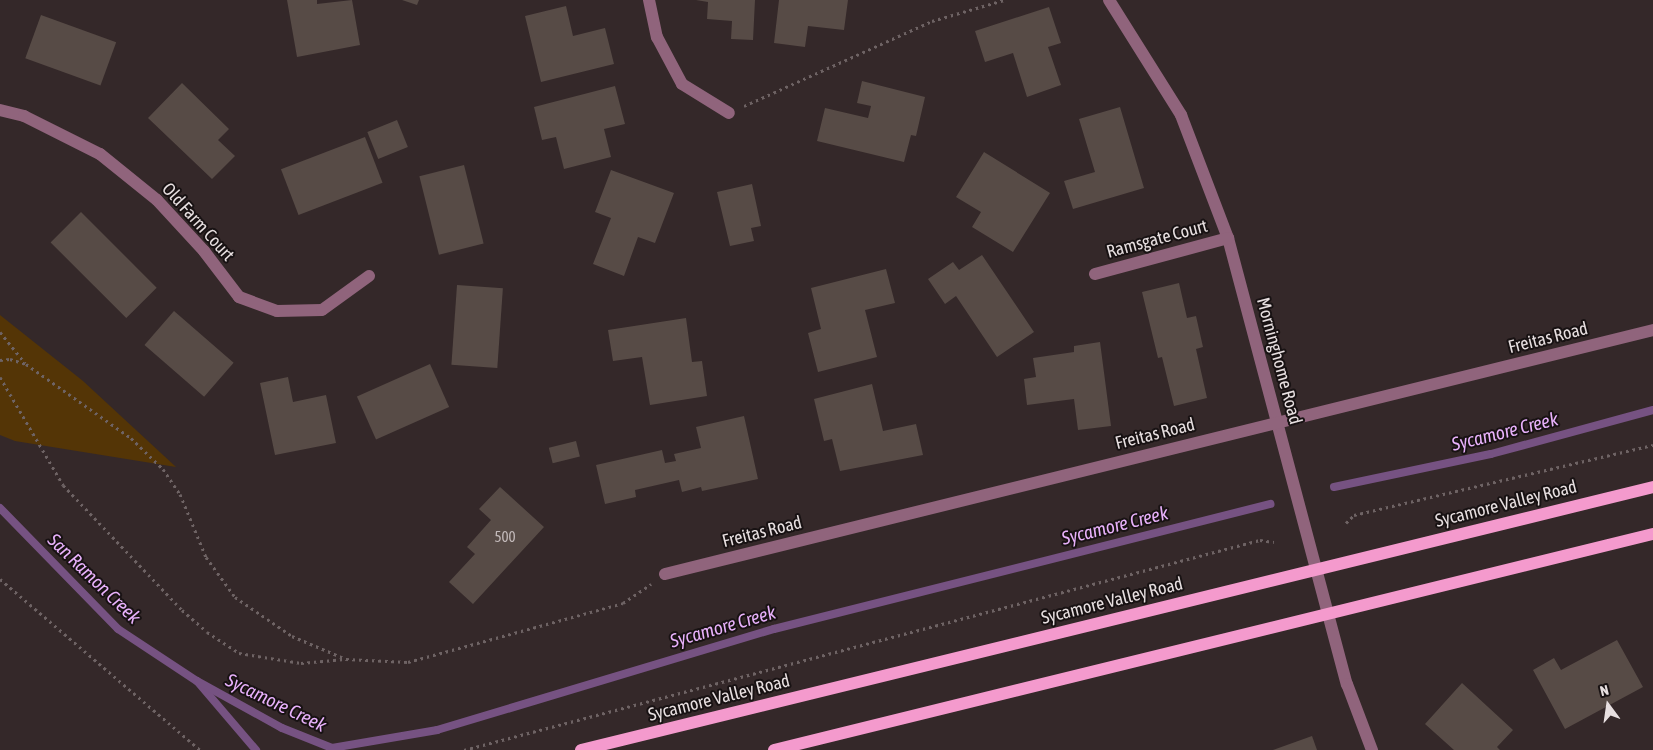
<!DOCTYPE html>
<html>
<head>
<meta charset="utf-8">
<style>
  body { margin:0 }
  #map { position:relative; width:1653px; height:750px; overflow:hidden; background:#342829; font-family:"Asap Condensed",sans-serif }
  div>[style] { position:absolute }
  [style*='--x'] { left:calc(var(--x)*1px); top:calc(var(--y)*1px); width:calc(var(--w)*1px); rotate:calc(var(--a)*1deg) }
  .green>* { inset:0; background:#543506 }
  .stream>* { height:8px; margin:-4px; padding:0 4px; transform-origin:4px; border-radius:4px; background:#765282 }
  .building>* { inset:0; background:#574b46; transform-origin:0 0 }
  .path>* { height:3px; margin-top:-1.5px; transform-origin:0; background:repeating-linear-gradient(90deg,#6e6364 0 2.5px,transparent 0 6.5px) }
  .minor>* { height:12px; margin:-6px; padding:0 6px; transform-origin:6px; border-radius:6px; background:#90647c }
  .major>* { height:12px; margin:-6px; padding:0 6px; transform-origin:6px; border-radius:6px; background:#f49acd }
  span { translate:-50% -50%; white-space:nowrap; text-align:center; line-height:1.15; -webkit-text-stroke:4px #181213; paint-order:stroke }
  .number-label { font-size:15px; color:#c3baba }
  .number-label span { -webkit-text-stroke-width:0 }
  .street-label { font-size:18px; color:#e7dfe0 }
  .water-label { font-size:19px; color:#e8b1fb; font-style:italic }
  .north { position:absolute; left:1583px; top:680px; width:50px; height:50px; -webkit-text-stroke:4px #181213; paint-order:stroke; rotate:346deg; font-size:14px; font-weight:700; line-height:20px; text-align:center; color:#e7dfe0 }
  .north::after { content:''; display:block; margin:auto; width:18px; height:22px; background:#e7dfe0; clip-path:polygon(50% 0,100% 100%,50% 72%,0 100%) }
</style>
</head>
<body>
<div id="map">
  <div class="green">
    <div style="clip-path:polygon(0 315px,83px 381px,176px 467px,15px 441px,0 435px)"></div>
  </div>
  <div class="stream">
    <div style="--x:1334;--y:487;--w:160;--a:-11.9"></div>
    <div style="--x:1491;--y:454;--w:168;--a:-15.2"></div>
    <div style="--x:0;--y:508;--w:169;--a:45.7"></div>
    <div style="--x:118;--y:629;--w:95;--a:33.4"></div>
    <div style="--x:197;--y:681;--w:91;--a:49.5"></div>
    <div style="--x:197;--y:681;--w:97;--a:28.9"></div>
    <div style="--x:282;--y:728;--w:54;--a:21.8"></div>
    <div style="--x:332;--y:748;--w:107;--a:-9.7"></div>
    <div style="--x:437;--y:730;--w:352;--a:-16.7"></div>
    <div style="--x:774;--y:629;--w:512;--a:-14.14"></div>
  </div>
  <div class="building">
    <div style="clip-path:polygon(287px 0,317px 0,317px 4px,352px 0,360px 45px,297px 57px)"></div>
    <div style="clip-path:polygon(402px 0,419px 0,417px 5px)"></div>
    <div style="clip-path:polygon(696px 0,755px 0,753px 40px,731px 39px,732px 21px,707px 19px,708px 2px)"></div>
    <div style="clip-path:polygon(779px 0,848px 0,844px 30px,808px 26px,805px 47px,774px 43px)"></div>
    <div style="clip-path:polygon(566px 6px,573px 36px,605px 28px,614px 64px,541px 82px,525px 16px)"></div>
    <div style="clip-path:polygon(1049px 7px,1061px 43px,1048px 47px,1061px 85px,1027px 97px,1013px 53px,985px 62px,975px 31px)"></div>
    <div style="left:41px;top:15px;width:80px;height:46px;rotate:20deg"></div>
    <div style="clip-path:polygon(862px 81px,925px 97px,916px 136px,911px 135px,904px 162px,817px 141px,825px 108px,868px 118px,871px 106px,857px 103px)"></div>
    <div style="clip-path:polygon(182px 83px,229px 129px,218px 140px,235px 156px,212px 179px,148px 118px)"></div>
    <div style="clip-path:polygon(615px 86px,625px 124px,604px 129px,611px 157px,564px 169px,556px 137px,542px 140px,534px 107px)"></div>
    <div style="clip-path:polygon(1120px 107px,1144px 188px,1073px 209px,1064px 181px,1095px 172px,1079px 119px)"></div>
    <div style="left:397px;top:120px;width:29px;height:32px;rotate:68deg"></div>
    <div style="left:365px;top:137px;width:49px;height:90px;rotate:69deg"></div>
    <div style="clip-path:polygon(984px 152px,1050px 193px,1013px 252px,972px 227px,981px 212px,956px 197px)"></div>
    <div style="left:464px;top:165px;width:81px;height:46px;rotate:76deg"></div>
    <div style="clip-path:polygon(611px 170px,674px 193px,655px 243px,638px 237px,624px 276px,593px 264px,611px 218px,595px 212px)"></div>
    <div style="clip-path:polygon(752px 184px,761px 226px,751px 228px,754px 241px,730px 246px,717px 192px)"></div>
    <div style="left:81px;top:212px;width:107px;height:43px;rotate:45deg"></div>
    <div style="clip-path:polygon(982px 255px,1034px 332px,997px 357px,956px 296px,945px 304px,928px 279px,953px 262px,959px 270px)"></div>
    <div style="clip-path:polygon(886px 269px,895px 303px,865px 310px,877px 357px,818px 372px,808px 333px,821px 329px,811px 288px)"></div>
    <div style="clip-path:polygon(1179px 283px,1187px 318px,1196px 316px,1203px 347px,1196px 349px,1207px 398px,1174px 406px,1162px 357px,1158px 358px,1142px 292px)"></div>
    <div style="left:457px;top:285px;width:46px;height:80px;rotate:4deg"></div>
    <div style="left:174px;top:311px;width:79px;height:45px;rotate:41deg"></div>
    <div style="clip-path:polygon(686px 318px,692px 362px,702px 361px,707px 396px,650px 405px,642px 357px,613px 361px,608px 330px)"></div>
    <div style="clip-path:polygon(1100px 342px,1111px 426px,1078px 430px,1074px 399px,1027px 405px,1024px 379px,1036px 377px,1033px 358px,1074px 352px,1074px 346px)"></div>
    <div style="left:430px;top:364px;width:47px;height:80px;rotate:66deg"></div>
    <div style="clip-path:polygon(288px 377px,293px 402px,326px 395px,336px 443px,275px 455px,260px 383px)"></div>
    <div style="clip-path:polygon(872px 384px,883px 431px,916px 424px,923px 455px,840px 471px,832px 439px,824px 441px,814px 399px)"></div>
    <div style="clip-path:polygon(744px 416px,758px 479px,702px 491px,701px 487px,682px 492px,679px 480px,635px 490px,636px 497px,605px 504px,596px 465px,662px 450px,665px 463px,676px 461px,674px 454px,701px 448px,696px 427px)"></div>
    <div style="left:576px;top:441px;width:16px;height:28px;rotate:76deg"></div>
    <div style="clip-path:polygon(500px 487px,544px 527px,473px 604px,449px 582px,475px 554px,467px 547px,491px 520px,479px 509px)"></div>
    <div style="clip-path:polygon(1617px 640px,1643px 687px,1565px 729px,1533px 670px,1554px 658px,1561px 670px)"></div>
    <div style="clip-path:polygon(1462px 683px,1513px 730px,1497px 747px,1500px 750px,1454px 750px,1425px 724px)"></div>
    <div style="clip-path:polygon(1312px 736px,1317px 750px,1273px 750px)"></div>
  </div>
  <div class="path">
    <div style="--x:744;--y:106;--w:206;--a:-24.3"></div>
    <div style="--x:932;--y:21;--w:75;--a:-16.3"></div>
    <div style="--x:0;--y:332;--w:40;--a:51"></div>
    <div style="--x:0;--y:360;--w:10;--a:-6"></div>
    <div style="--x:10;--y:359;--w:17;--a:17"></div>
    <div style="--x:26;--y:364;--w:128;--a:35.2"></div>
    <div style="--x:131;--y:438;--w:45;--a:44.1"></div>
    <div style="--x:163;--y:469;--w:30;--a:56"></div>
    <div style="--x:180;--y:494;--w:68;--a:67.6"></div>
    <div style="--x:206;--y:557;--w:49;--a:54.1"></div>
    <div style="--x:235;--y:597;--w:69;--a:34.4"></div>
    <div style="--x:292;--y:636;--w:59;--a:23.1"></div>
    <div style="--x:346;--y:659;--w:62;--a:2.8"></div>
    <div style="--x:408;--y:662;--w:223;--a:-15.3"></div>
    <div style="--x:623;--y:603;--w:34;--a:-34"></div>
    <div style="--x:0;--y:377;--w:125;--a:59.7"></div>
    <div style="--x:63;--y:485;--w:173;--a:46.4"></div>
    <div style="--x:182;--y:610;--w:33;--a:41"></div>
    <div style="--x:207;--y:632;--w:38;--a:33"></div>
    <div style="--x:239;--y:653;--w:63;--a:9.2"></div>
    <div style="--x:301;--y:663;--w:44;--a:-5.2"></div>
    <div style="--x:1346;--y:523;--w:11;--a:-45"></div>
    <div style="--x:1354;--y:515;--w:307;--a:-13.2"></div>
    <div style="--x:0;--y:579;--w:263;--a:40.5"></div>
    <div style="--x:464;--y:750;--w:823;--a:-14.78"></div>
    <div style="--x:1260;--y:540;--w:14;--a:8"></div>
  </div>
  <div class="minor">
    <div style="--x:649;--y:0;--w:38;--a:78"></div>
    <div style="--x:657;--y:37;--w:53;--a:62"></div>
    <div style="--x:682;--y:84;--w:55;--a:31.7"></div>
    <div style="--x:1109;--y:0;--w:136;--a:57.9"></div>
    <div style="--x:1181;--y:115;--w:132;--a:69.1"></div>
    <div style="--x:1228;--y:238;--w:462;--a:75.1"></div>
    <div style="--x:1347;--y:684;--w:71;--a:69.3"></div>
    <div style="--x:0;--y:110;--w:25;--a:14"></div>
    <div style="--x:24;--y:116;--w:85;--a:26.6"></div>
    <div style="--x:100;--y:154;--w:73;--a:38.9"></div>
    <div style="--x:157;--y:200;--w:69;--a:47.3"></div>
    <div style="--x:204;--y:251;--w:58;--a:52.7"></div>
    <div style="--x:239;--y:297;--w:40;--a:20.2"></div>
    <div style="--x:277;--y:311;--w:45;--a:-1.3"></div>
    <div style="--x:322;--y:310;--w:58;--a:-35.9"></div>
    <div style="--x:1095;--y:274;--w:138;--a:-15.1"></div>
    <div style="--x:665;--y:574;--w:1018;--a:-13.87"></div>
  </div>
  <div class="major">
    <div style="--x:581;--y:750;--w:1104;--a:-13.78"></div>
    <div style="--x:774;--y:750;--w:905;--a:-13.81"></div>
  </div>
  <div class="number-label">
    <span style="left:505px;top:537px">500</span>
  </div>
  <div class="street-label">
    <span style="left:198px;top:222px;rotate:48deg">Old Farm Court</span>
    <span style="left:1157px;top:239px;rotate:-15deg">Ramsgate Court</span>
    <span style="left:1548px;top:338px;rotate:-14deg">Freitas Road</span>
    <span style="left:1279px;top:361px;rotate:75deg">Morninghome Road</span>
    <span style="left:1155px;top:434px;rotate:-14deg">Freitas Road</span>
    <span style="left:1506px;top:504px;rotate:-14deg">Sycamore Valley Road</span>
    <span style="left:762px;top:532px;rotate:-14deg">Freitas Road</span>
    <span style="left:1112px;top:601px;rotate:-14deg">Sycamore Valley Road</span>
    <span style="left:719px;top:698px;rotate:-14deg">Sycamore Valley Road</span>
  </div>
  <div class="water-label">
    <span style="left:1505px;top:432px;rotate:-14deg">Sycamore Creek</span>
    <span style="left:1115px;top:526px;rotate:-14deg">Sycamore Creek</span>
    <span style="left:94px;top:579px;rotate:44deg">San Ramon Creek</span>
    <span style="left:723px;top:627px;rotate:-16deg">Sycamore Creek</span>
    <span style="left:276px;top:703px;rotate:26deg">Sycamore Creek</span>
  </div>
  <div class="north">N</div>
</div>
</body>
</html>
